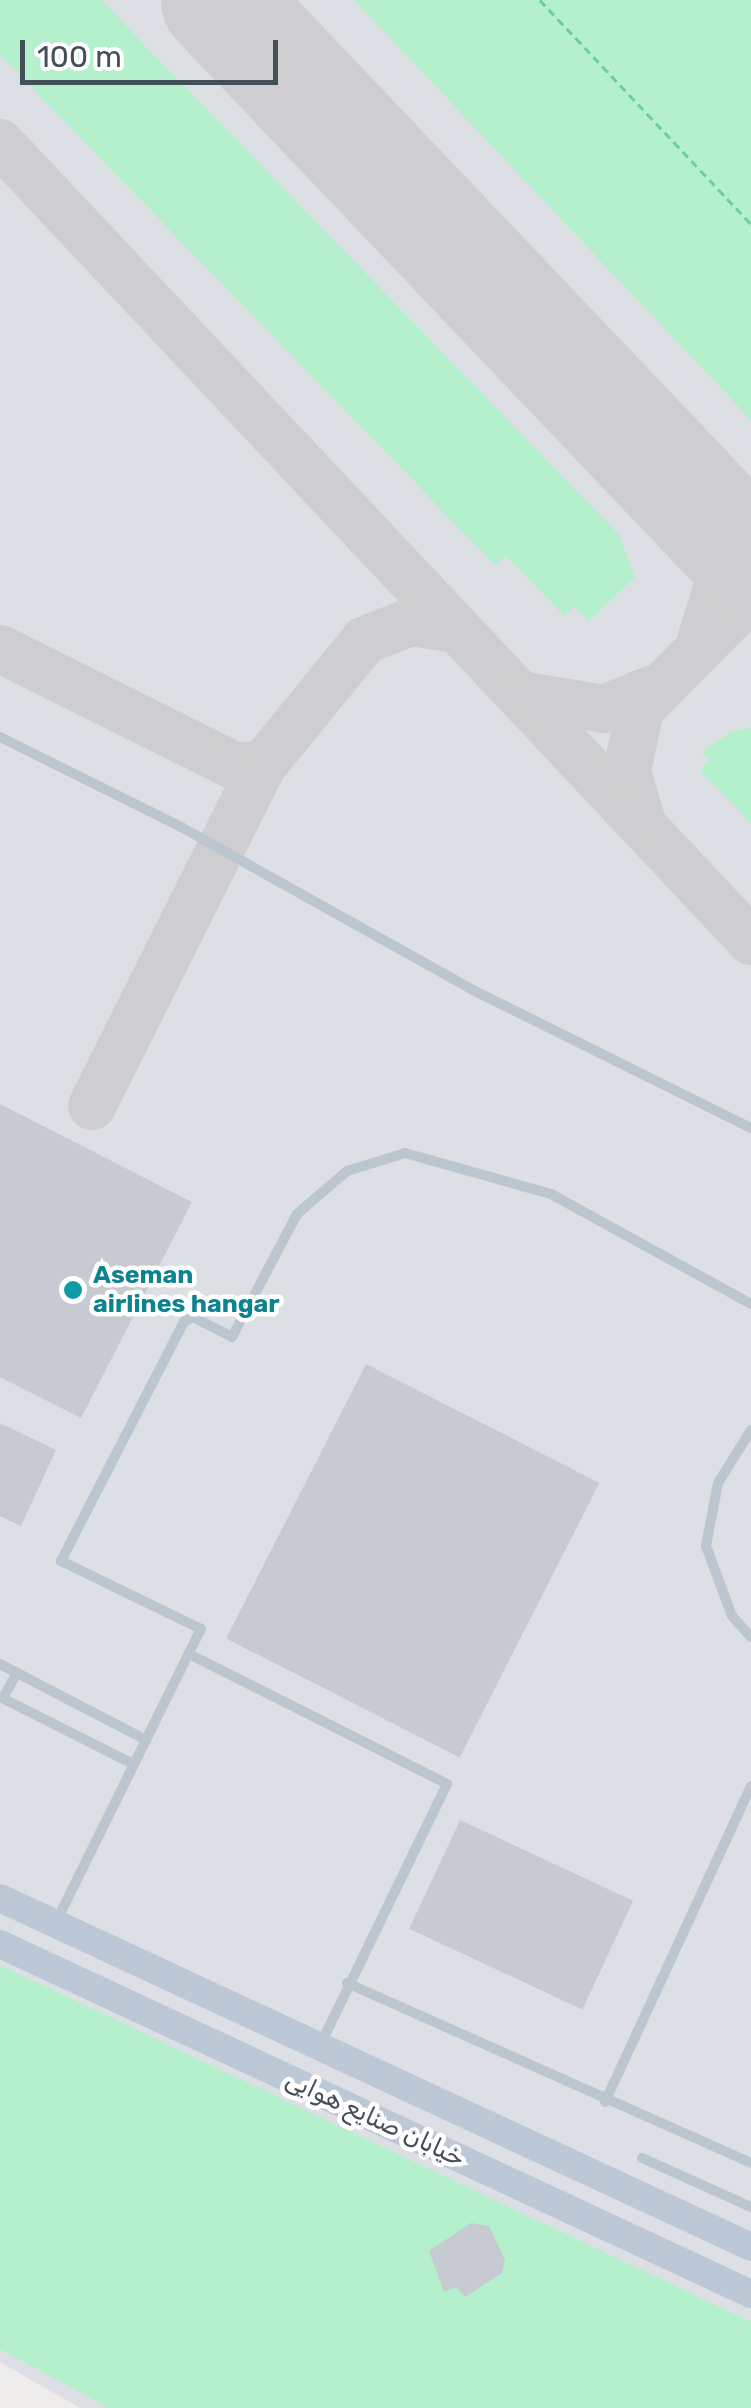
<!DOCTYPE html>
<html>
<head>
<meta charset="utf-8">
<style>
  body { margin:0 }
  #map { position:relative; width:751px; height:2408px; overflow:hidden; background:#eeebeb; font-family:Rubik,Cairo,sans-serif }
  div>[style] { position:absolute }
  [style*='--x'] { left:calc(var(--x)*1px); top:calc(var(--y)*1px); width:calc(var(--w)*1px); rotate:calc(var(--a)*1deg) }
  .airport>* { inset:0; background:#dcdfe4 }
  .green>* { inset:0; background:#b5f0cc }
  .taxiway>* { height:48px; margin:-24px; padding:0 24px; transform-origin:24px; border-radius:24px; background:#ceced0 }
  .runway>* { height:115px; margin:-57.5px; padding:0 57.5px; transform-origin:57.5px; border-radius:57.5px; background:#ceced0 }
  .building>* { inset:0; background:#c7cad1; transform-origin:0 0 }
  .path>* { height:2.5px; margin-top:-1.25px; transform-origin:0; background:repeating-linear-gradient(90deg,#6ccf9f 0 8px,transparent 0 13px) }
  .lane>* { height:10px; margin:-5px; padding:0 5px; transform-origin:5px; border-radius:5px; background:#bbc6cf }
  .secondary>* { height:28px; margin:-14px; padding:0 14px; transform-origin:14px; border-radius:14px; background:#bcc8d6 }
  .dots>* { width:28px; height:28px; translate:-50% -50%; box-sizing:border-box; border:5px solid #fff; border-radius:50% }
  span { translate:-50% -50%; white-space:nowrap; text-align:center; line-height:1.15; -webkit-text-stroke:9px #fff; paint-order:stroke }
  .culture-label { font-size:25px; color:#0d838f; font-weight:700 }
  .left { translate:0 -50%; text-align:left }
  .street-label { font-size:25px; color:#434f59 }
  .scale { position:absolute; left:20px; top:40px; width:258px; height:45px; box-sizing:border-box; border:5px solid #434f59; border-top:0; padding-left:12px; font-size:30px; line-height:35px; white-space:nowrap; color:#434f59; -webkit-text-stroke:8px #fff; paint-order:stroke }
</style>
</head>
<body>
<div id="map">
  <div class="airport">
    <div style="clip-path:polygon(0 0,751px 0,751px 2408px,80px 2408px,0 2362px)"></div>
  </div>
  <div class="green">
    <div style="clip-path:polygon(0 0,101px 0,619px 535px,635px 577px,589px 621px,574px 606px,564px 616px,506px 556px,495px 565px,0 55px)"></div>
    <div style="clip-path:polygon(354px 0,751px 0,751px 420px)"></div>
    <div style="clip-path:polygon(751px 728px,751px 823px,700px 771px,710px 760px,701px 752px,731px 732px)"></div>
    <div style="clip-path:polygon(0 1965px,751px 2322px,751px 2408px,109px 2408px,0 2349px)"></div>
  </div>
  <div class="taxiway">
    <div style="--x:0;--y:143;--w:1096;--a:46.74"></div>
    <div style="--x:677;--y:487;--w:81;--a:24.7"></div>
    <div style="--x:701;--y:640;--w:60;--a:-72.5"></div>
    <div style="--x:719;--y:583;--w:66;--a:-99.6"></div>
    <div style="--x:0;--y:649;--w:263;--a:26.5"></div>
    <div style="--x:235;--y:766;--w:28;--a:-2"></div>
    <div style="--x:263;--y:765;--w:161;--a:-50.8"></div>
    <div style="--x:365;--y:640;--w:49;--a:-21.4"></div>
    <div style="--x:411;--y:622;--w:46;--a:8.8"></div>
    <div style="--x:520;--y:695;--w:85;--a:9.5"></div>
    <div style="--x:604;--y:709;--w:53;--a:-22.2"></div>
    <div style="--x:642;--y:823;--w:54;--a:-106.1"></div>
    <div style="--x:627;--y:771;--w:63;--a:-78.2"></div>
    <div style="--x:640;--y:709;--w:158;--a:-45.3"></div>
    <div style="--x:92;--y:1106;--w:381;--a:-63.4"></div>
  </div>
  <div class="runway">
    <div style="--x:218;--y:0;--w:773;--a:46.42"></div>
  </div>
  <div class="building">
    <div style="clip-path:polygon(0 1104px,192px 1202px,81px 1418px,0 1377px)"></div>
    <div style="left:366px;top:1364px;width:262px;height:308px;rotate:27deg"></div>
    <div style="clip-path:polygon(0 1423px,56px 1450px,21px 1526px,0 1516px)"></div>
    <div style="left:460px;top:1820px;width:191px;height:120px;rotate:25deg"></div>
    <div style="clip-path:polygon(471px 2223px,489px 2226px,505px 2260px,502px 2273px,465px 2297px,456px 2287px,444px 2292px,429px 2251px)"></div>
  </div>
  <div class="path">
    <div style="--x:540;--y:0;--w:308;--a:46.7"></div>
  </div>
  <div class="lane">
    <div style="--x:0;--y:737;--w:204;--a:26.4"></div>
    <div style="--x:183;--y:828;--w:334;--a:29.2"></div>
    <div style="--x:475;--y:991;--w:308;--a:26.4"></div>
    <div style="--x:751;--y:1430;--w:62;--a:121.9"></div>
    <div style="--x:718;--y:1483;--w:64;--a:100.8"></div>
    <div style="--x:706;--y:1546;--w:75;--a:69.6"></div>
    <div style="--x:732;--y:1616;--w:28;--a:48"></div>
    <div style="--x:189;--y:1654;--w:289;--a:26.7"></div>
    <div style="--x:447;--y:1784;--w:291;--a:115.9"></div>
    <div style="--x:0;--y:1664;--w:165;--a:27.5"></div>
    <div style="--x:0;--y:1697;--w:149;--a:26.7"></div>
    <div style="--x:3;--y:1698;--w:29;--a:-61"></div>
    <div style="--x:57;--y:1920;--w:325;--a:-63.7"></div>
    <div style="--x:201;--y:1629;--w:156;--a:-154.1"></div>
    <div style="--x:61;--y:1561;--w:269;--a:-62.8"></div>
    <div style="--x:184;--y:1322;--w:10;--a:-29"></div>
    <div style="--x:193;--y:1317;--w:44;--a:27.1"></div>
    <div style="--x:232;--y:1337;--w:139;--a:-62.1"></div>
    <div style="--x:297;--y:1214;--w:66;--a:-40.7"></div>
    <div style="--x:347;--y:1171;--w:61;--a:-17.2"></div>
    <div style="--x:405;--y:1153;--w:152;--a:15.7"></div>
    <div style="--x:551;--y:1194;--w:228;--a:28.8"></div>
    <div style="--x:347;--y:1983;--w:442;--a:24"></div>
    <div style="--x:605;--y:2102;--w:348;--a:-65.2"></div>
    <div style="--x:642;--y:2158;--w:120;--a:24.2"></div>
  </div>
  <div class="secondary">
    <div style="--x:0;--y:1898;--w:828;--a:24.92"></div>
    <div style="--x:0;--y:1944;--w:829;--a:24.99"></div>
  </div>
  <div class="dots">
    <div style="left:73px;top:1290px;background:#0f9aa8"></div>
  </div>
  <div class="culture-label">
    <span class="left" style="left:93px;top:1290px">Aseman<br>airlines hangar</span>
  </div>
  <div class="street-label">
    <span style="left:375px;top:2119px;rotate:25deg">خیابان صنایع هوایی</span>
  </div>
  <div class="scale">100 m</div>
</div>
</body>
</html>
